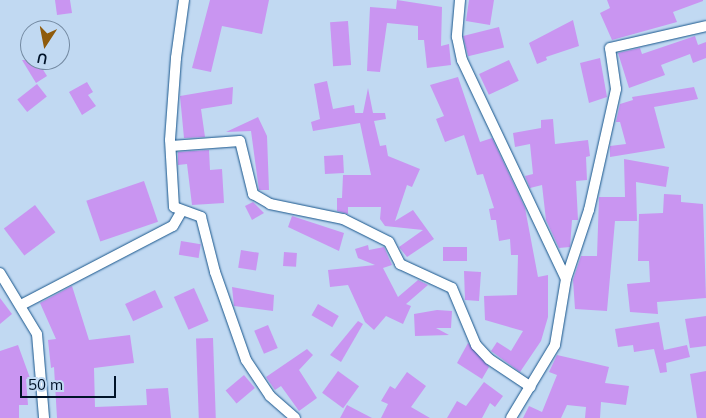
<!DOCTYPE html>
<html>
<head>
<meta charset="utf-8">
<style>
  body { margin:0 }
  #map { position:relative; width:706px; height:418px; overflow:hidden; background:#c1d9f2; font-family:Mulish,sans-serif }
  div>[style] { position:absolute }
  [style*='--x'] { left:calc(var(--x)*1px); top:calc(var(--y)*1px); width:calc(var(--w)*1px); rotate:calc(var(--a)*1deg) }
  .building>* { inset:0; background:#c995f1; transform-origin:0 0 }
  .roads { filter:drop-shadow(0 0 1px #17558b) drop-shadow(0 0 1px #17558b) }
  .street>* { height:10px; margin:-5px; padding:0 5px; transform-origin:5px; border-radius:5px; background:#fff }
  span { translate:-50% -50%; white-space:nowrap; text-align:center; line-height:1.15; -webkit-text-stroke:4px #c1d9f2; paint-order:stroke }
  .north { position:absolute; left:20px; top:20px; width:50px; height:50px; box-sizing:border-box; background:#c1d9f2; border:1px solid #748aa2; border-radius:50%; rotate:191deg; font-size:14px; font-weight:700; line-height:20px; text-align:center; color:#001329 }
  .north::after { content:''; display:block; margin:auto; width:18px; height:22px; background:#8f5b0c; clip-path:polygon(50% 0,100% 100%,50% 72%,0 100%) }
  .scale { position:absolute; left:20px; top:376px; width:96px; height:22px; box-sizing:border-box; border:2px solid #001329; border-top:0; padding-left:6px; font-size:15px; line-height:18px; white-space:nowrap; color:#001329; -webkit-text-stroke:4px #c1d9f2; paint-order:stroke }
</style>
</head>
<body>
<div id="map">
  <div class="building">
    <div style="clip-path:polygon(55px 0,70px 0,72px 13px,57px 15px)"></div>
    <div style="clip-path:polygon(210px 0,269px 0,262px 34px,222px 26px,211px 72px,192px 68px)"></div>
    <div style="clip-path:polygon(397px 0,442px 7px,441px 46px,449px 44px,451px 65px,427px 68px,424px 40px,418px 40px,418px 26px,387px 23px,380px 72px,367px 71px,370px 7px,396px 9px)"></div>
    <div style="clip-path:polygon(469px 0,494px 0,490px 25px,466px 21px)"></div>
    <div style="clip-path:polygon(607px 0,703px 0,703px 1px,673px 12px,677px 22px,612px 40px,600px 13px,610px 8px)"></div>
    <div style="clip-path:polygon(573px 20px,579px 46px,546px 57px,547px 60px,537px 64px,529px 43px)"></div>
    <div style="left:348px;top:21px;width:44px;height:18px;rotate:86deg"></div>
    <div style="left:499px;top:27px;width:21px;height:37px;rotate:76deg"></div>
    <div style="clip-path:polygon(695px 36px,698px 45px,706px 42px,706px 58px,693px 63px,690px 54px,661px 65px,665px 75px,629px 88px,618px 53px,640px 48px,642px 54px)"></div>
    <div style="clip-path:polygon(600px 58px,607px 97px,589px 103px,580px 63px)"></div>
    <div style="clip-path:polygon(22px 60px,37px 60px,47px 76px,36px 83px)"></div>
    <div style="left:509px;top:60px;width:23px;height:33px;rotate:65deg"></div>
    <div style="clip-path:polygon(458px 77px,480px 142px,492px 138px,525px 208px,538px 277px,548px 275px,548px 317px,541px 341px,520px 372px,491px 351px,497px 342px,511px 351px,523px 331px,485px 320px,484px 296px,517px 295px,518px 255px,511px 255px,510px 239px,499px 241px,496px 220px,491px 220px,489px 209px,494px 208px,483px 174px,477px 175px,464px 135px,445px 142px,436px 119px,444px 116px,430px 85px)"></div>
    <div style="clip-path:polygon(327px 81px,333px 109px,354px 105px,355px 113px,363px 113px,368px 88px,373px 113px,385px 113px,386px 119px,374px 121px,380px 146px,386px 145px,388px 156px,420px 169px,412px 187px,407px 185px,395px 221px,413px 210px,434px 239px,407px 257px,399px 247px,423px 230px,385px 226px,380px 219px,381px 207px,348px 207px,348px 214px,337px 211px,337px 198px,342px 198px,343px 175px,371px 175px,360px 123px,313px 131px,311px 122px,320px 119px,314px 84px)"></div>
    <div style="clip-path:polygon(87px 82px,93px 92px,88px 95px,96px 106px,82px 115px,69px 92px)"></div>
    <div style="left:37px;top:84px;width:16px;height:25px;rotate:52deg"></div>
    <div style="clip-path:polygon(233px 87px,232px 104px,201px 109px,205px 137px,184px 138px,180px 96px)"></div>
    <div style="clip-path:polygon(694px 87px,698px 99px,654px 107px,665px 148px,610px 157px,610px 146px,626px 144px,620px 122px,616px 122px,620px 104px,633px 100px,632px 97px)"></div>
    <div style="clip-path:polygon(258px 117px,267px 136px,269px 190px,259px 190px,251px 131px,226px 132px)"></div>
    <div style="clip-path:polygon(553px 119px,555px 144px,588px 140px,590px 156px,586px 157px,587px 180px,576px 181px,578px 220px,572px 220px,570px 247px,559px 248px,546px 220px,542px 185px,530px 188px,525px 176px,533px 174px,530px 144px,515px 147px,513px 133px,541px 128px,541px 120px)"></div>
    <div style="clip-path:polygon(209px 150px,210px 170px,222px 169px,224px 203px,192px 205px,187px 164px,178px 165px,178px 152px)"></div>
    <div style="left:343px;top:155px;width:18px;height:19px;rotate:87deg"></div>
    <div style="clip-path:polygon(624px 159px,669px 167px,666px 187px,636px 182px,637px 221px,615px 221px,607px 311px,575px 309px,573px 280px,581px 256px,597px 256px,599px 197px,625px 197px)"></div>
    <div style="left:144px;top:181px;width:43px;height:61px;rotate:71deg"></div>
    <div style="clip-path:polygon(664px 194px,681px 195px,681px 202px,703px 204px,706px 298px,657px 302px,658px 314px,630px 312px,627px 284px,650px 282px,649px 261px,638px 261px,639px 214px,663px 213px)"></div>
    <div style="clip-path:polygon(253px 202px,264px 213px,252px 220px,245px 206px)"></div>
    <div style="left:35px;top:205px;width:34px;height:39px;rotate:53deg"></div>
    <div style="clip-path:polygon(292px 216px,344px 233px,339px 251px,288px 227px)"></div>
    <div style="left:181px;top:241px;width:20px;height:14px;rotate:9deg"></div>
    <div style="clip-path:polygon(368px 245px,369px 250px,384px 247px,392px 265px,383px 268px,398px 297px,418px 280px,428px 285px,406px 304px,411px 306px,403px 324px,386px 316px,374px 330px,365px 322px,348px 285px,330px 287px,328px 270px,375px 265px,358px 258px,355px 249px)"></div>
    <div style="left:443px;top:247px;width:24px;height:14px"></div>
    <div style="left:241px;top:250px;width:18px;height:18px;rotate:9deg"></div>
    <div style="left:284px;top:252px;width:13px;height:14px;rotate:4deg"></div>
    <div style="clip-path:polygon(464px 271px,481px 272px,479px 301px,465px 300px)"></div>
    <div style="clip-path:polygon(72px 286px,89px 340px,130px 335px,134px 363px,94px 368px,95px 407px,147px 405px,146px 389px,168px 388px,171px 418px,57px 418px,54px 367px,51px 368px,48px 340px,56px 339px,40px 303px)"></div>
    <div style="clip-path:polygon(232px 287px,274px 295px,273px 311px,234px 306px)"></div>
    <div style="left:194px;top:288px;width:36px;height:22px;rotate:66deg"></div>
    <div style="left:155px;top:290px;width:19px;height:33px;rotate:65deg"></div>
    <div style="clip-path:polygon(0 298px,12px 314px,0 324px)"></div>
    <div style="left:318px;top:304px;width:24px;height:13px;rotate:30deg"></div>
    <div style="clip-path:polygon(437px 310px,452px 311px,451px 328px,436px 328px,449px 335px,415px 336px,414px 314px)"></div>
    <div style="clip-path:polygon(706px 316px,706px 346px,690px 348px,685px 319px)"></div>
    <div style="clip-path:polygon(358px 321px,363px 324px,341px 362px,330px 355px)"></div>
    <div style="clip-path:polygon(659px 322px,664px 350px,687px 345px,690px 357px,666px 363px,667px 372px,660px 373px,654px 349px,634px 352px,633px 345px,618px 347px,615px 329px)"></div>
    <div style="left:268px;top:325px;width:25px;height:15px;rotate:67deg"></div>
    <div style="left:213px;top:338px;width:80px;height:17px;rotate:88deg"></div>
    <div style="clip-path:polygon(468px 343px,489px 367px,482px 379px,457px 363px)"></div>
    <div style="clip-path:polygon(18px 345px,30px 378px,26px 379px,28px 405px,19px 405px,19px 418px,0 418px,0 351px)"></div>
    <div style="clip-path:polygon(307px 349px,313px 355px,299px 370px,317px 398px,299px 411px,281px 386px,275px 390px,266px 377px)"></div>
    <div style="clip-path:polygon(557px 355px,609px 367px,605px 383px,629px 386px,626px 405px,601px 402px,600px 418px,585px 418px,586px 407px,567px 405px,561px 418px,523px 418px,529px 406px,542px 412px,557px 375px,549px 372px)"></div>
    <div style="left:338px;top:371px;width:26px;height:27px;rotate:36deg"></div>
    <div style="clip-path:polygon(706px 371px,706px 418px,697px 418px,690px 374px)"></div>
    <div style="clip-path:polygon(407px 372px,426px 386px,411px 407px,430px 418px,381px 418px,388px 404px,381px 401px,390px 386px,395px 389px)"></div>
    <div style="left:244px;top:375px;width:17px;height:24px;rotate:50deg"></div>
    <div style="clip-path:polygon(484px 382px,503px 396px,495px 407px,490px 403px,482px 418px,447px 418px,457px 401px,466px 406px)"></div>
    <div style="clip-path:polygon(347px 405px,372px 418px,340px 418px)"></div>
  </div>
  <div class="roads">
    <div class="street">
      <div style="--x:184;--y:0;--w:59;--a:97.9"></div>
      <div style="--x:176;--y:58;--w:82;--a:94.2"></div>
      <div style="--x:170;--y:140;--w:67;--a:86.6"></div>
      <div style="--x:174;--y:207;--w:29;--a:20"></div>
      <div style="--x:201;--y:217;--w:57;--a:75.7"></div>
      <div style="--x:215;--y:272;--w:93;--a:70.6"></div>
      <div style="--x:246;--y:360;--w:43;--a:56.3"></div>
      <div style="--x:270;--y:396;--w:33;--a:41"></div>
      <div style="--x:460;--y:0;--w:37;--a:95"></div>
      <div style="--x:457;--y:37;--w:24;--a:78"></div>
      <div style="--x:462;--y:60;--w:242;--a:64.6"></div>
      <div style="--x:566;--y:279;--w:67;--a:99.5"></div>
      <div style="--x:555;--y:345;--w:85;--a:121.1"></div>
      <div style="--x:171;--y:146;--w:69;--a:-4.1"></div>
      <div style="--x:240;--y:141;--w:55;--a:76.2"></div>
      <div style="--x:253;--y:194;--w:20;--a:30"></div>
      <div style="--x:270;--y:204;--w:75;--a:11.6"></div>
      <div style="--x:343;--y:219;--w:51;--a:26.6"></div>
      <div style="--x:389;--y:242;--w:25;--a:63"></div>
      <div style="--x:400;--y:264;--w:57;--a:24.8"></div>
      <div style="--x:452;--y:288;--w:62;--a:67.2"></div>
      <div style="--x:476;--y:345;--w:19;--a:47"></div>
      <div style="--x:489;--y:359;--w:50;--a:33.7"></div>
      <div style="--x:0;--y:273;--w:71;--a:58.8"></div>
      <div style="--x:37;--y:334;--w:84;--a:85.2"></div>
      <div style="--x:566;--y:279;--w:73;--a:-71.6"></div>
      <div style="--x:589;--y:210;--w:124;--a:-77.4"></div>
      <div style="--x:616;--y:89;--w:41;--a:-98.3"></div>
      <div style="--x:610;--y:48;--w:98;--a:-12.9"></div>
      <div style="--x:21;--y:305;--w:171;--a:-27.5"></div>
      <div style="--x:173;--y:226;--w:16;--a:-60"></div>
    </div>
  </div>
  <div class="north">U</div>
  <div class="scale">50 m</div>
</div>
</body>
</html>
